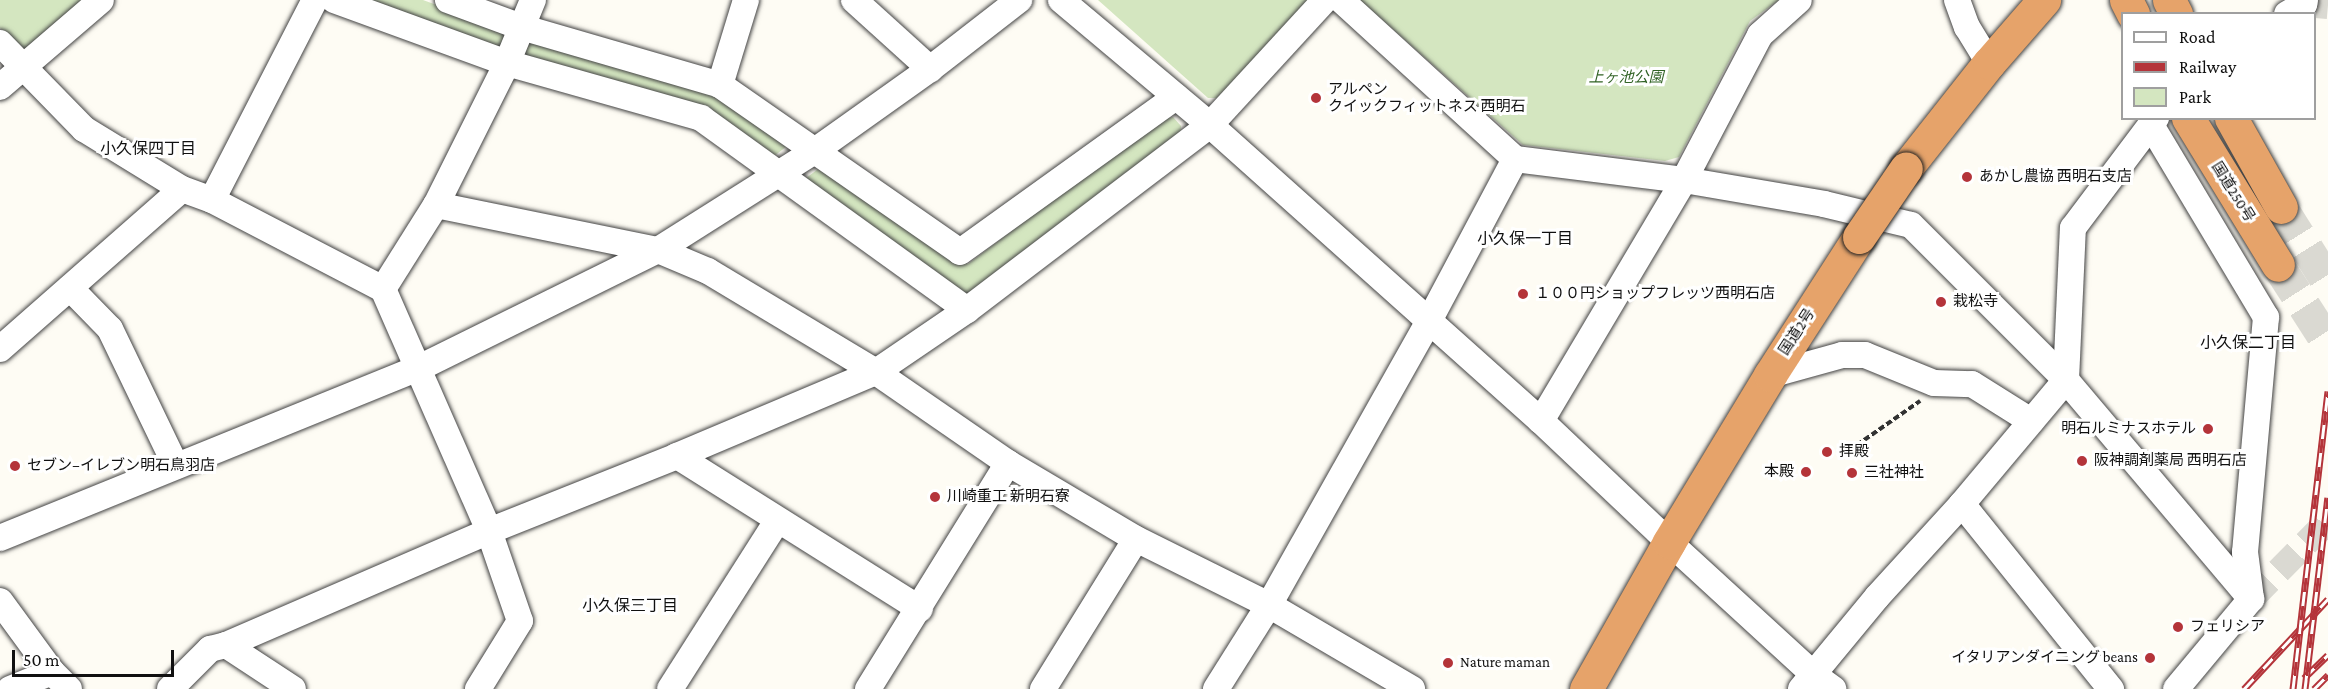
<!DOCTYPE html>
<html>
<head>
<meta charset="utf-8">
<style>
  body { margin:0 }
  #map { position:relative; width:2328px; height:689px; overflow:hidden; background:#fefcf4; font-family:"Crimson Pro","Noto Sans JP",serif }
  div>[style] { position:absolute }
  [style*='--x'] { left:calc(var(--x)*1px); top:calc(var(--y)*1px); width:calc(var(--w)*1px); rotate:calc(var(--a)*1deg) }
  .green>* { inset:0; background:#d4e6c0 }
  .minor-tunnel>* { height:26px; margin-top:-13px; transform-origin:0; background:repeating-linear-gradient(90deg,#dad9d2 0 26px,transparent 0 39px) }
  .highway-tunnel>* { height:33px; margin-top:-16.5px; transform-origin:0; background:repeating-linear-gradient(90deg,#dad9d2 0 33px,transparent 0 49px) }
  .path>* { height:4px; margin-top:-2px; transform-origin:0; background:repeating-linear-gradient(90deg,#323232 0 6px,transparent 0 9px) }
  .roads { filter:drop-shadow(0 0 2px #434343) drop-shadow(0 0 2px #434343) }
  .minor>* { height:26px; margin:-13px; padding:0 13px; transform-origin:13px; border-radius:13px; background:#fff }
  .highway>* { height:33px; margin:-16.5px; padding:0 16.5px; transform-origin:16.5px; border-radius:16.5px; background:#e6a36a }
  .rail>* { height:7px; margin-top:-3.5px; transform-origin:0; background:repeating-linear-gradient(90deg,#fff 0 14px,#b4343a 0 28px); box-sizing:border-box; border-block:2px solid #b4343a }
  .bridges { filter:drop-shadow(0 0 2px #212121) drop-shadow(0 0 2px #212121) }
  .highway-bridge>* { height:33px; margin:-16.5px; padding:0 16.5px; transform-origin:16.5px; border-radius:16.5px; background:#e6a36a }
  .dots>* { width:16px; height:16px; translate:-50% -50%; box-sizing:border-box; border:3px solid #fff; border-radius:50% }
  span { translate:-50% -50%; white-space:nowrap; text-align:center; line-height:1.15; -webkit-text-stroke:6px #fff; paint-order:stroke }
  .park-label { font-size:15px; color:#326326; font-style:italic }
  .poi-label { font-size:15px; color:#101010 }
  .left { translate:0 -50%; text-align:left }
  .right { translate:-100% -50%; text-align:right }
  .street-label { font-size:15px; color:#101010 }
  .neighbourhood-label { font-size:16px; color:#101010 }
  .legend { position:absolute; left:2121px; top:12px; width:195px; height:108px; box-sizing:border-box; background:#fff; border:2px solid #9f9f9f; margin:0; padding:8px 10px; list-style:none; font-size:18px; color:#101010 }
  .legend li { display:flex; align-items:center; gap:12px; height:30px }
  .legend b { width:30px; border:2px solid #9f9f9f }
  .scale { position:absolute; left:12px; top:650px; width:162px; height:27px; box-sizing:border-box; border:3px solid #101010; border-top:0; padding-left:8px; font-size:18px; line-height:21px; white-space:nowrap; color:#101010; -webkit-text-stroke:4px #fff; paint-order:stroke }
</style>
</head>
<body>
<div id="map">
  <div class="green">
    <div style="clip-path:polygon(0 0,82px 0,23px 51px,0 28px)"></div>
    <div style="clip-path:polygon(351px 0,423px 0,513px 33px,503px 56px)"></div>
    <div style="clip-path:polygon(1098px 0,1310px 0,1222px 98px,1208px 98px)"></div>
    <div style="clip-path:polygon(1360px 0,1779px 0,1750px 21px,1679px 157px,1665px 161px,1523px 145px)"></div>
    <div style="clip-path:polygon(526px 36px,713px 89px,791px 143px,769px 160px,703px 114px,516px 60px)"></div>
    <div style="clip-path:polygon(1173px 117px,1181px 126px,1180px 139px,968px 295px,802px 181px,825px 164px,968px 264px,1159px 120px)"></div>
  </div>
  <div class="minor-tunnel">
    <div style="--x:2304;--y:4;--w:24;--a:5"></div>
    <div style="--x:2251;--y:599;--w:110;--a:-45.4"></div>
  </div>
  <div class="highway-tunnel">
    <div style="--x:2281;--y:207;--w:89;--a:57.9"></div>
    <div style="--x:2278;--y:265;--w:93;--a:57.3"></div>
  </div>
  <div class="path">
    <div style="--x:1857;--y:445;--w:77;--a:-34.9"></div>
  </div>
  <div class="roads">
    <div class="minor">
      <div style="--x:334;--y:0;--w:184;--a:20"></div>
      <div style="--x:507;--y:63;--w:202;--a:15.8"></div>
      <div style="--x:701;--y:118;--w:328;--a:35.8"></div>
      <div style="--x:448;--y:0;--w:78;--a:20.3"></div>
      <div style="--x:521;--y:27;--w:207;--a:16.2"></div>
      <div style="--x:720;--y:85;--w:292;--a:34.8"></div>
      <div style="--x:960;--y:252;--w:266;--a:-35.7"></div>
      <div style="--x:854;--y:0;--w:103;--a:42.2"></div>
      <div style="--x:1061;--y:0;--w:194;--a:40"></div>
      <div style="--x:1210;--y:125;--w:444;--a:41.8"></div>
      <div style="--x:1541;--y:421;--w:176;--a:43.4"></div>
      <div style="--x:1669;--y:542;--w:197;--a:42.5"></div>
      <div style="--x:1814;--y:675;--w:24;--a:36"></div>
      <div style="--x:1341;--y:0;--w:236;--a:42.4"></div>
      <div style="--x:1515;--y:159;--w:170;--a:7.1"></div>
      <div style="--x:1684;--y:180;--w:142;--a:9.7"></div>
      <div style="--x:1824;--y:204;--w:89;--a:13.6"></div>
      <div style="--x:1911;--y:225;--w:219;--a:45"></div>
      <div style="--x:2066;--y:380;--w:287;--a:49.8"></div>
      <div style="--x:1957;--y:0;--w:29;--a:70"></div>
      <div style="--x:1967;--y:27;--w:42;--a:58.6"></div>
      <div style="--x:2287;--y:14;--w:20;--a:-30"></div>
      <div style="--x:2304;--y:4;--w:4;--a:-76"></div>
      <div style="--x:0;--y:43;--w:120;--a:45.7"></div>
      <div style="--x:84;--y:129;--w:115;--a:31.5"></div>
      <div style="--x:182;--y:189;--w:32;--a:20"></div>
      <div style="--x:212;--y:200;--w:193;--a:27.5"></div>
      <div style="--x:383;--y:289;--w:264;--a:66.3"></div>
      <div style="--x:489;--y:531;--w:95;--a:71"></div>
      <div style="--x:520;--y:621;--w:80;--a:121.7"></div>
      <div style="--x:720;--y:85;--w:89;--a:-73"></div>
      <div style="--x:0;--y:87;--w:133;--a:-40.7"></div>
      <div style="--x:2151;--y:125;--w:224;--a:59.1"></div>
      <div style="--x:2266;--y:317;--w:236;--a:95.1"></div>
      <div style="--x:2245;--y:552;--w:47;--a:82.7"></div>
      <div style="--x:2251;--y:599;--w:117;--a:129.8"></div>
      <div style="--x:212;--y:200;--w:225;--a:-62.8"></div>
      <div style="--x:436;--y:205;--w:227;--a:11.5"></div>
      <div style="--x:658;--y:250;--w:54;--a:22.8"></div>
      <div style="--x:708;--y:271;--w:196;--a:31"></div>
      <div style="--x:876;--y:372;--w:160;--a:34.6"></div>
      <div style="--x:1008;--y:463;--w:149;--a:30.7"></div>
      <div style="--x:1136;--y:539;--w:148;--a:26.4"></div>
      <div style="--x:1269;--y:605;--w:166;--a:30.4"></div>
      <div style="--x:70;--y:288;--w:57;--a:45.7"></div>
      <div style="--x:110;--y:329;--w:152;--a:64.3"></div>
      <div style="--x:383;--y:289;--w:99;--a:-57.8"></div>
      <div style="--x:436;--y:205;--w:159;--a:-63.4"></div>
      <div style="--x:507;--y:63;--w:68;--a:-67.6"></div>
      <div style="--x:0;--y:349;--w:242;--a:-41.3"></div>
      <div style="--x:1770;--y:375;--w:75;--a:-15.5"></div>
      <div style="--x:1842;--y:355;--w:23;--a:0"></div>
      <div style="--x:1865;--y:355;--w:74;--a:22.1"></div>
      <div style="--x:1934;--y:383;--w:38;--a:2"></div>
      <div style="--x:1972;--y:384;--w:70;--a:32.1"></div>
      <div style="--x:1541;--y:421;--w:280;--a:-59.3"></div>
      <div style="--x:1684;--y:180;--w:164;--a:-62.3"></div>
      <div style="--x:1760;--y:35;--w:52;--a:-41.9"></div>
      <div style="--x:677;--y:456;--w:287;--a:32.2"></div>
      <div style="--x:1962;--y:504;--w:238;--a:51.2"></div>
      <div style="--x:0;--y:538;--w:450;--a:-22.1"></div>
      <div style="--x:417;--y:369;--w:269;--a:-26.3"></div>
      <div style="--x:658;--y:250;--w:187;--a:-32.3"></div>
      <div style="--x:816;--y:150;--w:140;--a:-35.4"></div>
      <div style="--x:930;--y:69;--w:113;--a:-37.8"></div>
      <div style="--x:0;--y:601;--w:88;--a:53.8"></div>
      <div style="--x:52;--y:672;--w:24;--a:45"></div>
      <div style="--x:226;--y:645;--w:80;--a:33.3"></div>
      <div style="--x:10;--y:689;--w:45;--a:-22"></div>
      <div style="--x:170;--y:689;--w:57;--a:-45"></div>
      <div style="--x:210;--y:649;--w:16;--a:-14"></div>
      <div style="--x:226;--y:645;--w:287;--a:-23.4"></div>
      <div style="--x:489;--y:531;--w:202;--a:-21.7"></div>
      <div style="--x:677;--y:456;--w:216;--a:-22.9"></div>
      <div style="--x:876;--y:372;--w:110;--a:-34.3"></div>
      <div style="--x:967;--y:310;--w:305;--a:-37.3"></div>
      <div style="--x:1210;--y:125;--w:170;--a:-47.4"></div>
      <div style="--x:670;--y:689;--w:199;--a:-57.5"></div>
      <div style="--x:868;--y:689;--w:266;--a:-58.2"></div>
      <div style="--x:1043;--y:689;--w:176;--a:-58.2"></div>
      <div style="--x:1216;--y:689;--w:99;--a:-57.8"></div>
      <div style="--x:1269;--y:605;--w:326;--a:-60.6"></div>
      <div style="--x:1429;--y:321;--w:183;--a:-62"></div>
      <div style="--x:1801;--y:689;--w:119;--a:-50.4"></div>
      <div style="--x:1877;--y:597;--w:126;--a:-47.6"></div>
      <div style="--x:1962;--y:504;--w:162;--a:-50"></div>
      <div style="--x:2066;--y:380;--w:152;--a:-87.4"></div>
      <div style="--x:2073;--y:228;--w:138;--a:-53"></div>
    </div>
    <div class="highway">
      <div style="--x:2126;--y:0;--w:16;--a:63"></div>
      <div style="--x:2169;--y:0;--w:16;--a:63"></div>
      <div style="--x:2188;--y:118;--w:172;--a:58.5"></div>
      <div style="--x:2231;--y:118;--w:102;--a:60.7"></div>
      <div style="--x:1906;--y:168;--w:134;--a:-51.7"></div>
      <div style="--x:1989;--y:63;--w:84;--a:-48.9"></div>
      <div style="--x:1586;--y:689;--w:169;--a:-60.5"></div>
      <div style="--x:1669;--y:542;--w:195;--a:-58.8"></div>
      <div style="--x:1770;--y:375;--w:164;--a:-57.2"></div>
    </div>
  </div>
  <div class="rail">
    <div style="--x:2304;--y:678;--w:33;--a:-44"></div>
    <div style="--x:2244;--y:689;--w:123;--a:-47"></div>
    <div style="--x:2293;--y:689;--w:300;--a:-83.3"></div>
    <div style="--x:2305;--y:689;--w:193;--a:-83.2"></div>
    <div style="--x:2314;--y:689;--w:20;--a:-45"></div>
  </div>
  <div class="bridges">
    <div class="highway-bridge">
      <div style="--x:1859;--y:237;--w:83;--a:-55.7"></div>
    </div>
  </div>
  <div class="dots">
    <div style="left:1316px;top:98px;background:#b4343a"></div>
    <div style="left:1967px;top:177px;background:#b4343a"></div>
    <div style="left:1523px;top:294px;background:#b4343a"></div>
    <div style="left:1941px;top:302px;background:#b4343a"></div>
    <div style="left:2208px;top:429px;background:#b4343a"></div>
    <div style="left:1827px;top:452px;background:#b4343a"></div>
    <div style="left:2082px;top:461px;background:#b4343a"></div>
    <div style="left:15px;top:466px;background:#b4343a"></div>
    <div style="left:1806px;top:472px;background:#b4343a"></div>
    <div style="left:1852px;top:473px;background:#b4343a"></div>
    <div style="left:935px;top:497px;background:#b4343a"></div>
    <div style="left:2178px;top:627px;background:#b4343a"></div>
    <div style="left:2150px;top:658px;background:#b4343a"></div>
    <div style="left:1448px;top:663px;background:#b4343a"></div>
  </div>
  <div class="park-label">
    <span style="left:1626px;top:78px">上ヶ池公園</span>
  </div>
  <div class="poi-label">
    <span class="left" style="left:1328px;top:98px">アルペン<br>クイックフィットネス 西明石</span>
    <span class="left" style="left:1979px;top:177px">あかし農協 西明石支店</span>
    <span class="left" style="left:1535px;top:294px">１００円ショップフレッツ西明石店</span>
    <span class="left" style="left:1953px;top:302px">栽松寺</span>
    <span class="right" style="left:2196px;top:429px">明石ルミナスホテル</span>
    <span class="left" style="left:1839px;top:452px">拝殿</span>
    <span class="left" style="left:2094px;top:461px">阪神調剤薬局 西明石店</span>
    <span class="left" style="left:27px;top:466px">セブン−イレブン明石鳥羽店</span>
    <span class="right" style="left:1794px;top:472px">本殿</span>
    <span class="left" style="left:1864px;top:473px">三社神社</span>
    <span class="left" style="left:947px;top:497px">川崎重工 新明石寮</span>
    <span class="left" style="left:2190px;top:627px">フェリシア</span>
    <span class="right" style="left:2138px;top:658px">イタリアンダイニング beans</span>
    <span class="left" style="left:1460px;top:663px">Nature maman</span>
  </div>
  <div class="street-label">
    <span style="left:2233px;top:192px;rotate:58deg">国道250号</span>
    <span style="left:1797px;top:332px;rotate:-57deg">国道2号</span>
  </div>
  <div class="neighbourhood-label">
    <span style="left:148px;top:149px">小久保四丁目</span>
    <span style="left:1525px;top:239px">小久保一丁目</span>
    <span style="left:2248px;top:343px">小久保二丁目</span>
    <span style="left:630px;top:606px">小久保三丁目</span>
  </div>
  <ul class="legend">
  <li><b style="height:8px;background:#fff"></b>Road</li>
  <li><b style="height:8px;background:#b4343a"></b>Railway</li>
  <li><b style="height:16px;background:#d4e6c0"></b>Park</li>
  </ul>
  <div class="scale">50 m</div>
</div>
</body>
</html>
